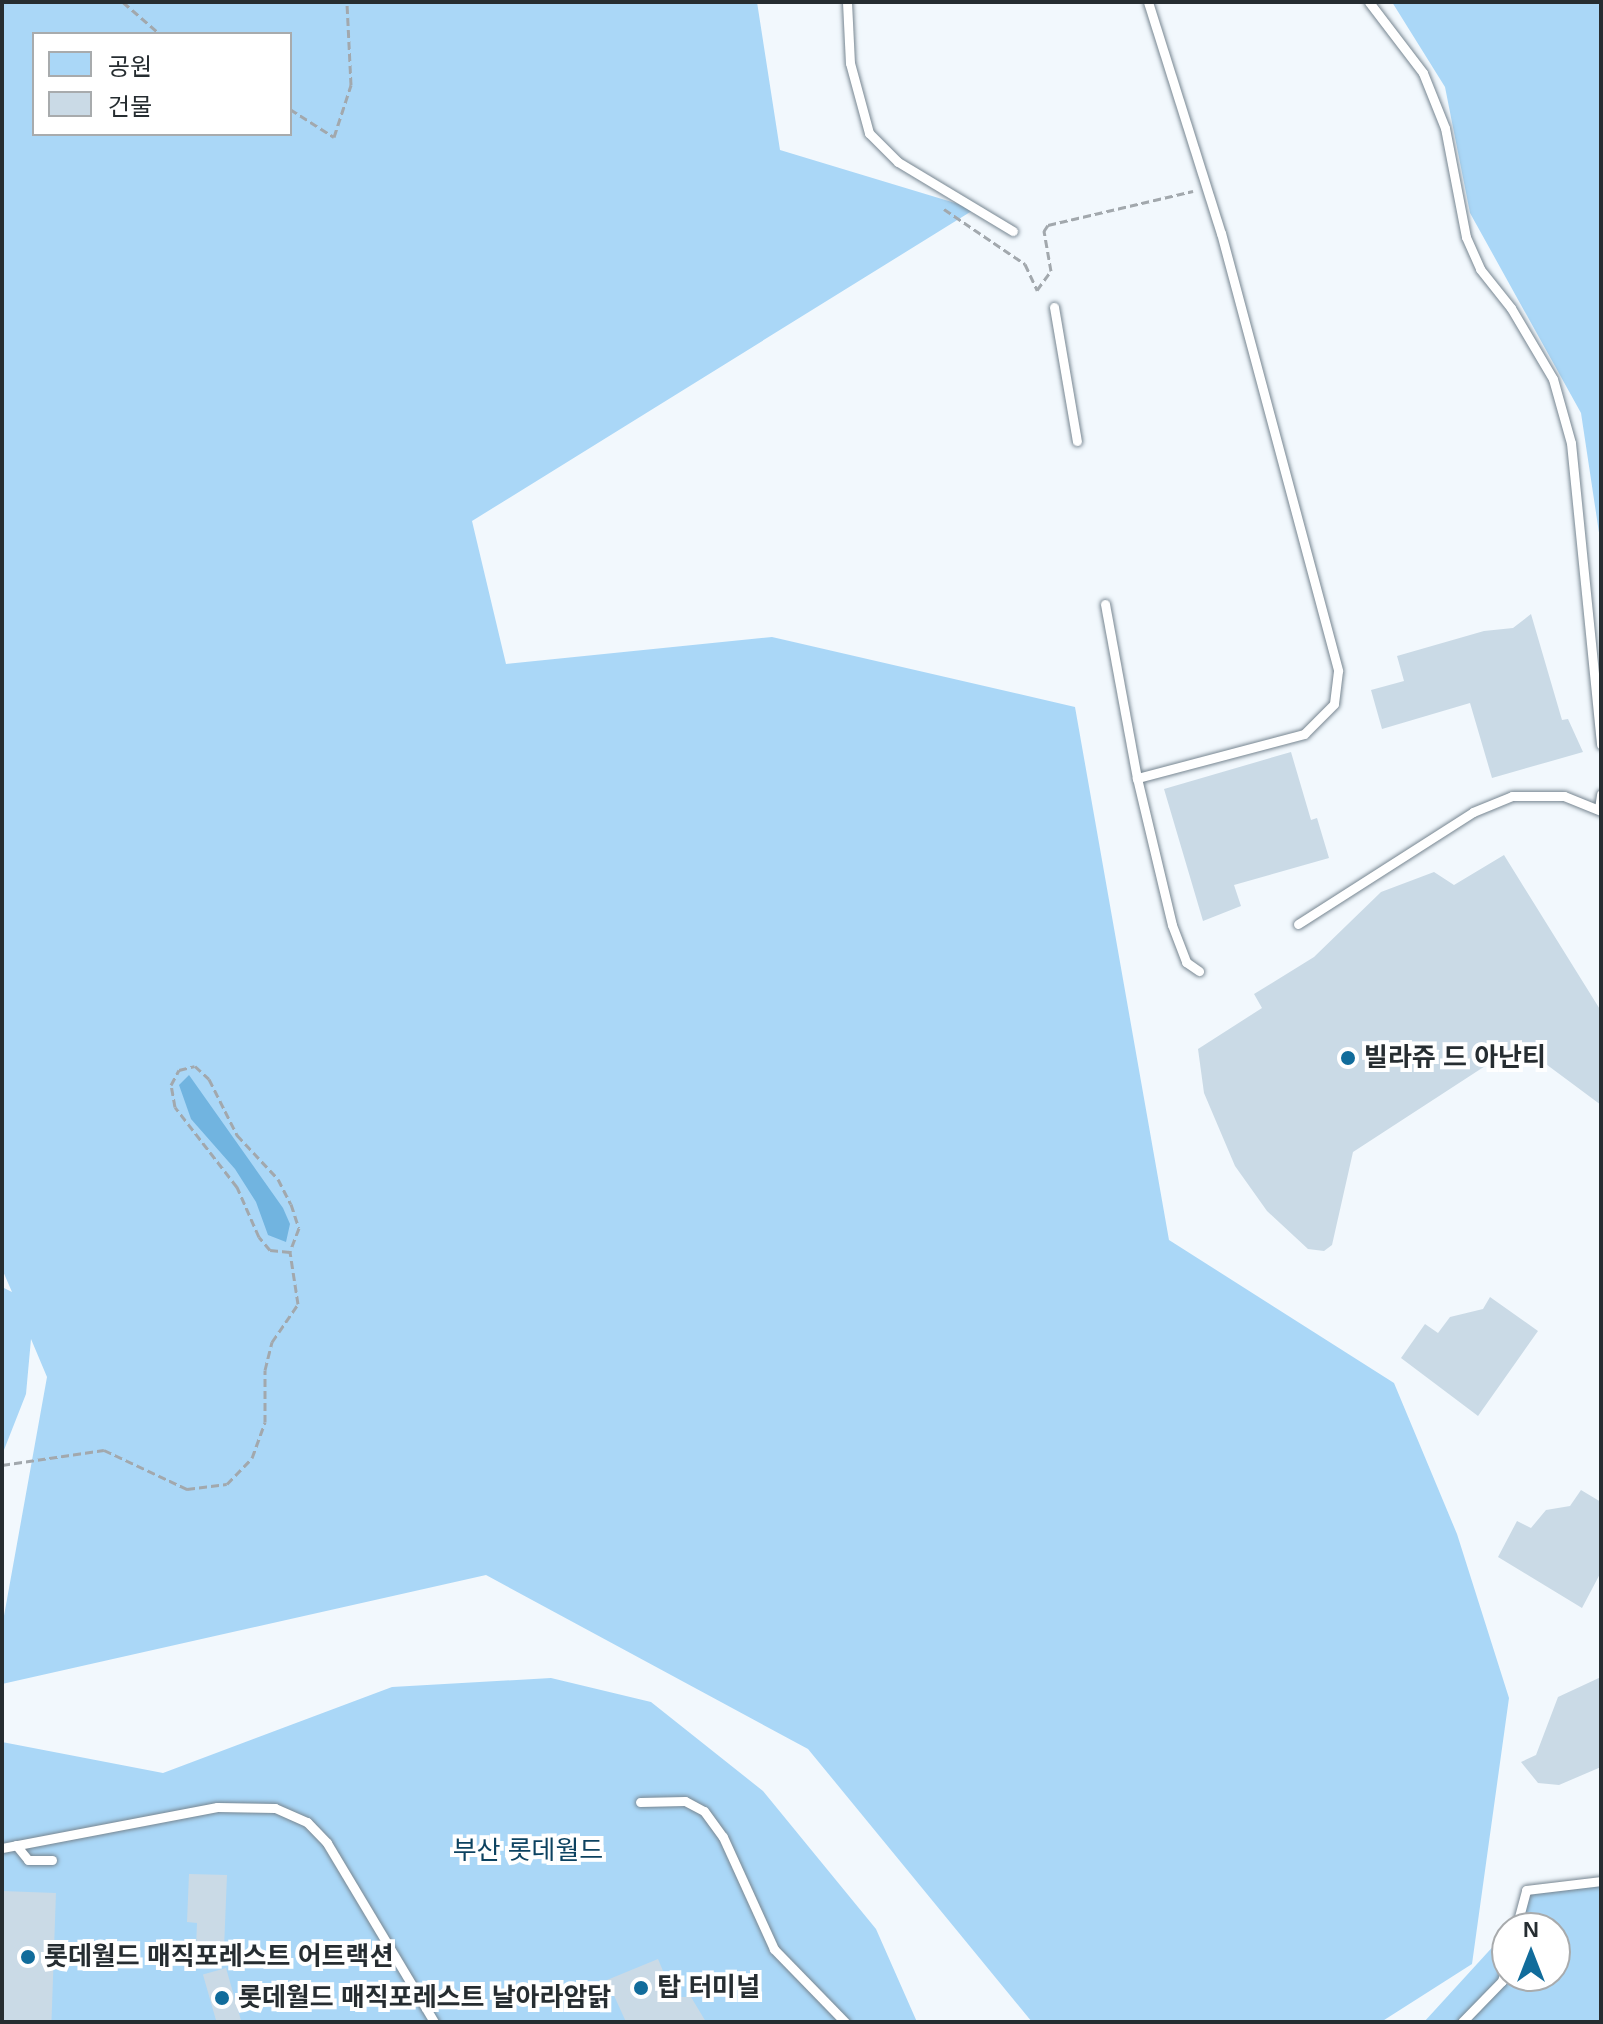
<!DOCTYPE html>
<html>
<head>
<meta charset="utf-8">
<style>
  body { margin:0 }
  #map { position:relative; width:1603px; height:2024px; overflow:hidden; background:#f2f8fd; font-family:Helvetica,"Noto Sans KR",sans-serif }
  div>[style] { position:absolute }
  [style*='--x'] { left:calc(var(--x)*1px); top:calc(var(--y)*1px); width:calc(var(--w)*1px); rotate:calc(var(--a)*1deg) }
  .green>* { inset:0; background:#aad7f7 }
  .water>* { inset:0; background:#71b4e0 }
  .building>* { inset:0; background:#cadae6; transform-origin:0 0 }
  .path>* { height:3px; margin-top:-1.5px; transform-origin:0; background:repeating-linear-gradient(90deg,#a2a8ad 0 8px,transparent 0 12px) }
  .roads { filter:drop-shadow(0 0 2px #778691) drop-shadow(0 0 2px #778691) }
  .service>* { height:9px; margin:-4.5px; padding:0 4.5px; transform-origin:4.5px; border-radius:4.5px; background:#fff }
  .dots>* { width:22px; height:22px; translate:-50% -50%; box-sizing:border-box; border:4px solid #fff; border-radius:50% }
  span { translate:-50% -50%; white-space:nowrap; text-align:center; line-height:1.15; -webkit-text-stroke:8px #fff; paint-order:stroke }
  .poi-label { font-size:26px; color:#262d31; font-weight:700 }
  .left { translate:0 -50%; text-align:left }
  .park-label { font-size:26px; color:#0c4260 }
  .frame { position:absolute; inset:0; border:4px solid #262d31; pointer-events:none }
  .legend { position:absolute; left:32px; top:32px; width:260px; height:104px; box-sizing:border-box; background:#fff; border:2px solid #a8abad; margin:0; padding:10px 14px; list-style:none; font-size:24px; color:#262d31 }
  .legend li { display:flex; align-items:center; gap:16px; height:40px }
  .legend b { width:40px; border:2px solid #a8abad }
  .north { position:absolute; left:1491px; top:1912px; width:80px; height:80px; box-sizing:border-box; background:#fff; border:2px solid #a8abad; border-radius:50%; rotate:0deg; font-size:22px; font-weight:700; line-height:32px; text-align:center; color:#262d31 }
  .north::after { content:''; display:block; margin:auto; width:28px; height:36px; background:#116c9b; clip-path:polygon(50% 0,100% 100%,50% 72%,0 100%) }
</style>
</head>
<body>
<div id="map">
  <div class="green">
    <div style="clip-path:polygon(evenodd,2px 2px,757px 2px,780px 150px,975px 209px,472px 521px,506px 664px,772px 637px,1075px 707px,1169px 1240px,1394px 1383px,1457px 1534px,1509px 1698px,1472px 1964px,1381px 2022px,1032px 2022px,808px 1749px,486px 1575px,2px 1684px,2px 1627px,47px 1377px,31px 1339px,26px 1394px,2px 1455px,2px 1287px,12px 1292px,2px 1269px,2px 2px,34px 34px,290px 34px,290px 134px,34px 134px,34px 34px)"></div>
    <div style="clip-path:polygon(1392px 2px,1601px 2px,1601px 546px,1581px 413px,1470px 213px,1445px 87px)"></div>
    <div style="clip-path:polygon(551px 1678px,651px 1702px,763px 1791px,876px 1929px,917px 2022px,2px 2022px,2px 1742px,163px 1773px,392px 1687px)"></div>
    <div style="clip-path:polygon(evenodd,1535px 1885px,1601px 1885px,1601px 2022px,1424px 2022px,1498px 1941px,1535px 1885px,1507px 1928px,1555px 1928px,1555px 1976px,1507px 1976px,1507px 1928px)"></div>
  </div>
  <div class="water">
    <div style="clip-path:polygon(189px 1075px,283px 1208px,290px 1224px,286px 1242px,268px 1235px,256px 1202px,235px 1169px,191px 1119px,179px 1085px)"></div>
  </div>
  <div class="building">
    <div style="clip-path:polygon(1531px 614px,1562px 720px,1568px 719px,1583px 752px,1492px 778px,1470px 703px,1382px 729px,1371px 690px,1404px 681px,1397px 656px,1484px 631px,1513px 628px)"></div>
    <div style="clip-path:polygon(1291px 752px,1311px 820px,1317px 818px,1329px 858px,1234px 885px,1241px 906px,1203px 921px,1164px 789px)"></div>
    <div style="clip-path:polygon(1504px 855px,1601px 1011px,1601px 1105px,1519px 1044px,1353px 1152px,1332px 1245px,1324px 1251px,1308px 1249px,1267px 1211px,1235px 1166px,1204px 1093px,1198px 1049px,1262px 1008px,1254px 994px,1314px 957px,1381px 892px,1434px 872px,1454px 885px)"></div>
    <div style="clip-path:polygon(1490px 1297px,1538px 1331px,1478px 1416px,1401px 1358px,1425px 1324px,1438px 1333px,1450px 1317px,1483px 1309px)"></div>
    <div style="clip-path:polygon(1581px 1490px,1601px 1502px,1601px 1572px,1582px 1608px,1498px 1557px,1517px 1521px,1531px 1528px,1546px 1510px,1570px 1506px)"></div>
    <div style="clip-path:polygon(1601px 1677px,1601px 1767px,1559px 1785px,1538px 1783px,1521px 1762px,1536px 1755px,1558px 1697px)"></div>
    <div style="clip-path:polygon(189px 1874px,227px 1875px,224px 1949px,196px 1948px,197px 1923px,187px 1922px)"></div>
    <div style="left:2px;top:1891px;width:54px;height:131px;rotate:2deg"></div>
    <div style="clip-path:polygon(658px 1959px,674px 1997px,691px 1997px,706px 2022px,626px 2022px,607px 1980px)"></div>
    <div style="left:226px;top:1968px;width:56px;height:24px;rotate:74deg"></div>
  </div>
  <div class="path">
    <div style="--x:123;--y:2;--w:49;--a:40.9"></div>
    <div style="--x:290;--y:109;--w:52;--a:32.5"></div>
    <div style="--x:334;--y:137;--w:55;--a:-71.9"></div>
    <div style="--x:351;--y:85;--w:83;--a:-92.8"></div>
    <div style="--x:944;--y:209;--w:98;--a:34.2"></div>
    <div style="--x:1025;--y:264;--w:29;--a:65"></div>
    <div style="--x:1037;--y:290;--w:24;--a:-54"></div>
    <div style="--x:1051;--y:271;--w:41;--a:-99.9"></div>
    <div style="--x:1044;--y:231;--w:7;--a:-56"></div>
    <div style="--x:1048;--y:225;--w:149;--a:-13.2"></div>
    <div style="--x:195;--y:1066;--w:19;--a:43"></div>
    <div style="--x:209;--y:1079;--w:63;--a:63.4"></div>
    <div style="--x:237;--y:1135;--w:60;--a:47"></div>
    <div style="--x:278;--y:1179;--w:28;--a:63"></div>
    <div style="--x:291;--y:1204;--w:25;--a:72"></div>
    <div style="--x:299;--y:1228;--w:26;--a:111"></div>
    <div style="--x:290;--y:1252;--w:20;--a:-174"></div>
    <div style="--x:270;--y:1250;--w:17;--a:-130"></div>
    <div style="--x:259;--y:1237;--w:55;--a:-113.7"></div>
    <div style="--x:237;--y:1187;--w:101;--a:-127.8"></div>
    <div style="--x:175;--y:1107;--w:22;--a:-100"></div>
    <div style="--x:171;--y:1085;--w:17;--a:-62"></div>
    <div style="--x:179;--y:1070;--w:16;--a:-14"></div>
    <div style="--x:2;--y:1465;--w:103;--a:-8.4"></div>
    <div style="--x:104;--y:1450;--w:92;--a:25.2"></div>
    <div style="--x:187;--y:1489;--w:40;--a:-7.1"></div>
    <div style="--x:227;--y:1484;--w:36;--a:-46"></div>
    <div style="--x:252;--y:1458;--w:38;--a:-70"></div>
    <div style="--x:265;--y:1422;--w:52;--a:-90"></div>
    <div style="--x:265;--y:1370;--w:29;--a:-76"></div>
    <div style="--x:272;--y:1342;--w:46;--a:-55.6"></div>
    <div style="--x:298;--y:1304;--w:53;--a:-98.7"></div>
  </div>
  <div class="roads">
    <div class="service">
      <div style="--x:847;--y:2;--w:61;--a:87.2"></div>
      <div style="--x:850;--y:63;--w:73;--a:74.8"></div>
      <div style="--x:869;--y:133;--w:41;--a:45"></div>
      <div style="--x:898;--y:162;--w:134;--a:31"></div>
      <div style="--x:1148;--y:2;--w:242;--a:72.5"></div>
      <div style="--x:1221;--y:233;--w:453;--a:75"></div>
      <div style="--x:1338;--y:671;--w:33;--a:97"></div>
      <div style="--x:1334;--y:704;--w:42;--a:135"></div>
      <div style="--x:1304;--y:734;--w:173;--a:165.2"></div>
      <div style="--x:1137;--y:778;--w:151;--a:76.6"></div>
      <div style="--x:1172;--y:925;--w:40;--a:69"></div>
      <div style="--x:1186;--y:962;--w:16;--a:35"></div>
      <div style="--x:1369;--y:2;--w:89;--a:52.7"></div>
      <div style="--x:1423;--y:73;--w:59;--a:68.2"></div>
      <div style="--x:1445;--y:128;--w:111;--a:79.1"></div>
      <div style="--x:1466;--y:237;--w:35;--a:66"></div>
      <div style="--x:1480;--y:269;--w:50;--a:51.5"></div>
      <div style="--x:1511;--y:308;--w:82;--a:59.4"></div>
      <div style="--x:1553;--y:379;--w:66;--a:74.3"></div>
      <div style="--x:1571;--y:443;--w:303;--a:84.3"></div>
      <div style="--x:1054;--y:307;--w:136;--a:80.3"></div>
      <div style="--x:1105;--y:604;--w:177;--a:79.6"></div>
      <div style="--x:1599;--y:809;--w:15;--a:-82"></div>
      <div style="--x:1298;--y:924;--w:208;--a:-32.6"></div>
      <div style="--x:1473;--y:812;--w:42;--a:-22.3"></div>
      <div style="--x:1512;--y:796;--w:52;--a:0"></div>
      <div style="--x:1564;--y:796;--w:40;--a:22"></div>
      <div style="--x:640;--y:1802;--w:45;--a:-1.3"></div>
      <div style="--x:685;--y:1801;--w:21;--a:28"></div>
      <div style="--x:704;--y:1811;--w:32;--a:54"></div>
      <div style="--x:723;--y:1837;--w:123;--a:65.5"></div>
      <div style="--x:774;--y:1949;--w:102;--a:45.8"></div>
      <div style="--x:16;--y:1845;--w:19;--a:51"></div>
      <div style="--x:28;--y:1860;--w:24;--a:0"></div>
      <div style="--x:2;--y:1848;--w:219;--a:-10.8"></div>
      <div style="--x:217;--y:1807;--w:58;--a:1"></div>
      <div style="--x:275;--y:1808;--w:35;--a:24"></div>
      <div style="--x:307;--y:1822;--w:29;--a:46"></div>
      <div style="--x:327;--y:1843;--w:209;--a:59.1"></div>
      <div style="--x:1516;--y:1928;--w:39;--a:-75"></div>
      <div style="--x:1526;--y:1890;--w:76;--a:-6.8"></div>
      <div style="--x:1462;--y:2022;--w:57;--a:-45.7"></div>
      <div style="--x:1502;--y:1981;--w:19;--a:-74"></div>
    </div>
  </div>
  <div class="dots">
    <div style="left:1348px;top:1058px;background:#116c9b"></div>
    <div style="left:28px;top:1957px;background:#116c9b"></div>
    <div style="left:641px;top:1988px;background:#116c9b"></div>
    <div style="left:222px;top:1998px;background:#116c9b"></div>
  </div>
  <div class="poi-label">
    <span class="left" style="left:1364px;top:1058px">빌라쥬 드 아난티</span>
    <span class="left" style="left:44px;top:1957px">롯데월드 매직포레스트 어트랙션</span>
    <span class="left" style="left:657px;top:1988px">탑 터미널</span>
    <span class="left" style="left:238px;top:1998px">롯데월드 매직포레스트 날아라암닭</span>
  </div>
  <div class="park-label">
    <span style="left:528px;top:1851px">부산 롯데월드</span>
  </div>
  <div class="frame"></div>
  <ul class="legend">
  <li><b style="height:22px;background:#aad7f7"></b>공원</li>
  <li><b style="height:22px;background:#cadae6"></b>건물</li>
  </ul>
  <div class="north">N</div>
</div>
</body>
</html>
